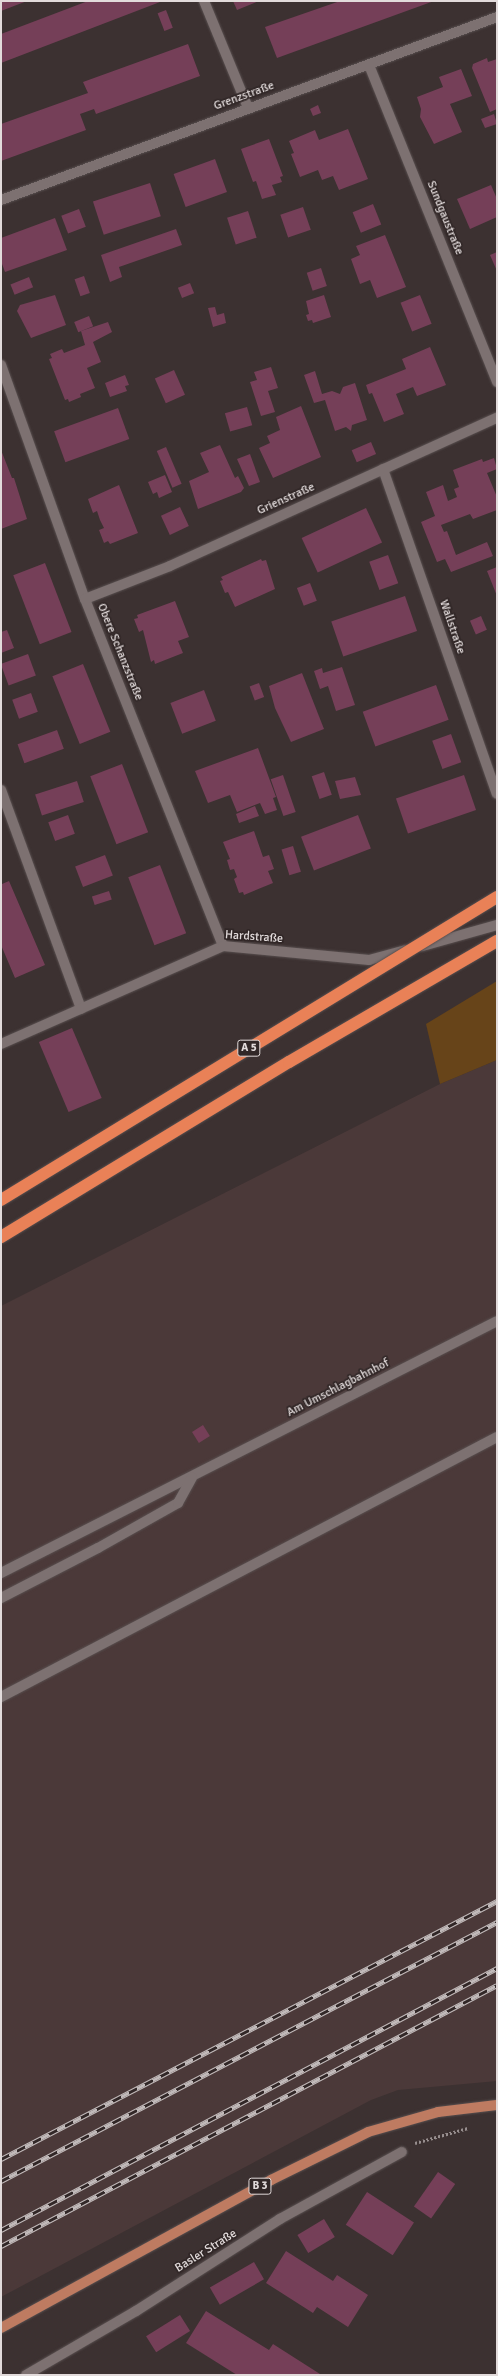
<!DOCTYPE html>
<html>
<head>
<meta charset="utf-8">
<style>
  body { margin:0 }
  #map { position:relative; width:498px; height:2376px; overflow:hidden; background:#3c3131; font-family:Signika,sans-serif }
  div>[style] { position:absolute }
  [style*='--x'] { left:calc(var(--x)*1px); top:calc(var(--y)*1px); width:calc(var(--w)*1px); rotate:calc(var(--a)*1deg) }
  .built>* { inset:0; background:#4b3939 }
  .green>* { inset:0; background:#674419 }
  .building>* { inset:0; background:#753f58; transform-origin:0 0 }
  .path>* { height:2.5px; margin-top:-1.25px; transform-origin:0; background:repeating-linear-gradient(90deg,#978e8e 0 2px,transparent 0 4px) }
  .roads { filter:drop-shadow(0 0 1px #584f4f) drop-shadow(0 0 1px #584f4f) }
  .service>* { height:10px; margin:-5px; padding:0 5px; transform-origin:5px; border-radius:5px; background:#7d7171 }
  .minor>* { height:10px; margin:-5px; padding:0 5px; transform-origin:5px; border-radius:5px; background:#7d7171 }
  .primary>* { height:10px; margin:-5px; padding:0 5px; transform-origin:5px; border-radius:5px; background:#be7b61 }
  .motorway>* { height:12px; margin:-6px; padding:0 6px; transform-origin:6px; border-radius:6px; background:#e98157 }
  .rail>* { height:4.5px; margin-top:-2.25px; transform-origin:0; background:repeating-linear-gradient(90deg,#312727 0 9px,#c1baba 0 18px); box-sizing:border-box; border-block:1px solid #c1baba }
  .bridges { filter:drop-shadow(0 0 1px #584f4f) drop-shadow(0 0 1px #584f4f) }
  .motorway-bridge>* { height:12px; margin:-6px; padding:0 6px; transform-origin:6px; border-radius:6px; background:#e98157 }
  span { translate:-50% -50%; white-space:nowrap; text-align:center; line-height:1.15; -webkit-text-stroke:3.5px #312727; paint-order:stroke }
  .shield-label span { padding:1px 3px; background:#312727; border:1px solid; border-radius:3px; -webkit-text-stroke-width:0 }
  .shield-label { font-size:11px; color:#e2dbdb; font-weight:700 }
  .street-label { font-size:12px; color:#e2dbdb }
  .frame { position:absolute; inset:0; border:2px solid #e2dbdb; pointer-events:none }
</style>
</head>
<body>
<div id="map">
  <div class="built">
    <div style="clip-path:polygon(497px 1060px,497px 2081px,398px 2090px,371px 2100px,1px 2297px,1px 1306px,440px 1084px)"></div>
  </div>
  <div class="green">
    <div style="clip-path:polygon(497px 981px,497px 1060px,440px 1084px,426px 1024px)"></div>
  </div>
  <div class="building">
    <div style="clip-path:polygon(1px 1px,27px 1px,1px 11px)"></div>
    <div style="clip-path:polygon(88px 1px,160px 2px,1px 63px,1px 34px)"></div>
    <div style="clip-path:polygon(233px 1px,259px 1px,237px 10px)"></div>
    <div style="clip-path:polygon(340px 1px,434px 1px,277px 58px,265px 27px)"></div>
    <div style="left:166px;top:10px;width:19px;height:9px;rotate:69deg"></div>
    <div style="clip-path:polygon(188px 44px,200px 76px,96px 114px,94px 109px,80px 114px,86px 130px,1px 161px,1px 124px,88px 93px,83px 82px)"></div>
    <div style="clip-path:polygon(487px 58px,488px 62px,497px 59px,497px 109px,490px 112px,472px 68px,473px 64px)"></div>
    <div style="clip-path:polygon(461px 69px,472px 96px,450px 104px,462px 132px,434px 144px,420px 117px,421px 109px,417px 97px,443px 87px,439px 77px)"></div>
    <div style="clip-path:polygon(318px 105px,321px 113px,313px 116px,310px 109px)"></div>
    <div style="clip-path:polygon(494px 114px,497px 124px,485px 128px,481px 119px)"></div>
    <div style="clip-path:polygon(348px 129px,368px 179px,339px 190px,333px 176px,322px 180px,318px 170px,300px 177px,291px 154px,294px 153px,289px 141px,315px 130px,319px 140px)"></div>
    <div style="clip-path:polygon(269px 139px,283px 176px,280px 177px,282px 182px,272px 185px,276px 195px,262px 199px,256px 181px,253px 182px,241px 149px)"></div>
    <div style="left:215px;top:159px;width:35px;height:44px;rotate:70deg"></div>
    <div style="left:150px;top:183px;width:35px;height:60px;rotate:72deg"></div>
    <div style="clip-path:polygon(491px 185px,497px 199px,497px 217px,470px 229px,457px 199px)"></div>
    <div style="left:373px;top:204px;width:22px;height:22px;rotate:68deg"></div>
    <div style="left:303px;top:207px;width:24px;height:24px;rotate:71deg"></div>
    <div style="left:79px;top:209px;width:19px;height:19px;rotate:69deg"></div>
    <div style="left:248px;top:211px;width:28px;height:22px;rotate:72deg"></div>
    <div style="clip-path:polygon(55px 218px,67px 250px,5px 272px,1px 261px,1px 238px)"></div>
    <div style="clip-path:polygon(176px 229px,182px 245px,119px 267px,122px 277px,110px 282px,101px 255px)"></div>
    <div style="clip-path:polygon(385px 235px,406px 287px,377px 298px,370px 280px,360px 284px,351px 259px,360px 255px,356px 246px)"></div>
    <div style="clip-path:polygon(497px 252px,497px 271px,490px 255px)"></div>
    <div style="left:321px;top:268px;width:19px;height:15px;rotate:72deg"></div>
    <div style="left:84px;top:276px;width:18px;height:10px;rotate:71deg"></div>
    <div style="left:29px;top:277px;width:11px;height:20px;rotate:68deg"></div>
    <div style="left:190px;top:283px;width:11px;height:13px;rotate:68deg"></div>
    <div style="clip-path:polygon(55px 295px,66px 325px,31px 338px,17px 311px,20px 305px)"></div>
    <div style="clip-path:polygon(324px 295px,331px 317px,313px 323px,312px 320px,308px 321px,306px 315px,309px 314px,306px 301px)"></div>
    <div style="left:420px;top:295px;width:31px;height:21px;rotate:68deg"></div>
    <div style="clip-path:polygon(215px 307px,217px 315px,224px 313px,226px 323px,213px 327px,208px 308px)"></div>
    <div style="left:89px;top:316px;width:11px;height:16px;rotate:68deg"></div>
    <div style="clip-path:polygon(108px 322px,112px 332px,93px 342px,101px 362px,87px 368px,95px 388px,80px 394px,81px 397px,69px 402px,68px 399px,65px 400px,49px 359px,52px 358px,50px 354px,62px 349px,64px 353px,85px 345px,81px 331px)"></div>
    <div style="clip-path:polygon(430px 347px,446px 385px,417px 396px,413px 387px,396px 394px,404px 414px,384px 422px,372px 393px,369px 394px,366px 385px,406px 369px,402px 359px)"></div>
    <div style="clip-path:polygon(271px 367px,278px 388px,268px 391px,275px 412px,261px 416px,250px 382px,257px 380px,254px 372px)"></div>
    <div style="left:174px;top:370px;width:27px;height:21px;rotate:66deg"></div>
    <div style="clip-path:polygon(315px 371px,322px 394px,332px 391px,340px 394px,343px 387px,355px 383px,367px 420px,352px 425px,351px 431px,346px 427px,335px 431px,325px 400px,314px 403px,304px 375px)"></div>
    <div style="clip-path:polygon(125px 375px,129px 385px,125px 386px,127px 391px,110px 397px,105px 383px)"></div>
    <div style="clip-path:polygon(301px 406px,321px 457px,273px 478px,259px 448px,270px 443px,267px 436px,280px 430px,276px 417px)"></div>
    <div style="left:247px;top:407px;width:19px;height:23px;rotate:74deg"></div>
    <div style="left:118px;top:408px;width:33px;height:68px;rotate:70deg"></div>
    <div style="left:371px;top:442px;width:13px;height:21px;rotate:67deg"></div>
    <div style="clip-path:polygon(220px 445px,235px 478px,238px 476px,244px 488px,241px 492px,198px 509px,189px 481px,209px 472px,200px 453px)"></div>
    <div style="left:166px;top:447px;width:40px;height:10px;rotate:67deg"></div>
    <div style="clip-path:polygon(1px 450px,12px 478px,14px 478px,27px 519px,1px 529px)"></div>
    <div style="clip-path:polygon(250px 454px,260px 482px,249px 486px,237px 459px)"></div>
    <div style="clip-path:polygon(494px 458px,497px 469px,487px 473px,497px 497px,497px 510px,473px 519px,470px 514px,441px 525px,444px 532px,447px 531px,456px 555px,487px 542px,493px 556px,451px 572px,445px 559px,437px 562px,421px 522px,435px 516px,426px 492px,443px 485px,448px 501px,457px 497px,454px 489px,459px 487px,453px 470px,482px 459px,483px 462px)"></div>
    <div style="clip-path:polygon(165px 475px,172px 492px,159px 498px,157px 492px,153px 494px,148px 482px)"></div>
    <div style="clip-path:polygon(119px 485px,138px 533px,110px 544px,108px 541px,104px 543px,99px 530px,104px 528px,100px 520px,97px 511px,93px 513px,88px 499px)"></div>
    <div style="left:180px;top:507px;width:21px;height:21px;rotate:65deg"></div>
    <div style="left:366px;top:508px;width:38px;height:71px;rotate:65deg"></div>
    <div style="left:388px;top:555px;width:30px;height:20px;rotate:70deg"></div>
    <div style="clip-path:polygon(261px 559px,262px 561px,266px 560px,275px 589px,235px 607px,228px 592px,225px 593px,220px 581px,223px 580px,221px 577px)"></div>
    <div style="left:45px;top:563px;width:74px;height:34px;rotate:69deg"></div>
    <div style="clip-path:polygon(497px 567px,497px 596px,487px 571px)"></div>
    <div style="left:310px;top:583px;width:19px;height:14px;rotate:69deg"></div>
    <div style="left:405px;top:596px;width:37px;height:78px;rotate:71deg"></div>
    <div style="clip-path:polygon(175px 601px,189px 637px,178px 641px,183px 653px,155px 664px,154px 660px,151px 662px,143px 630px,139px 632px,134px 619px,138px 618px,137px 615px)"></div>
    <div style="left:481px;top:616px;width:15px;height:12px;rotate:67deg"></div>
    <div style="clip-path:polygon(7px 630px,14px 648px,1px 653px,1px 632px)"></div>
    <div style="left:28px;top:654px;width:23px;height:29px;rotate:70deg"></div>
    <div style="left:83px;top:664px;width:73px;height:33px;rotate:68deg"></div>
    <div style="clip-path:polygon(342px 667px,355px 705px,336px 711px,328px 686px,320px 689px,314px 671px,322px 668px,323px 673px)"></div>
    <div style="clip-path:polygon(302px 673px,324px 729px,291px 742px,275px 708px,269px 686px)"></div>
    <div style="left:259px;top:683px;width:15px;height:10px;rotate:70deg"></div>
    <div style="left:436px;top:685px;width:37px;height:78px;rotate:70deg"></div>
    <div style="left:204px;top:690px;width:33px;height:36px;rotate:69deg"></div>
    <div style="left:31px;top:693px;width:20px;height:20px;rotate:70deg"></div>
    <div style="left:57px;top:730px;width:20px;height:42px;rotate:70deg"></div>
    <div style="left:451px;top:734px;width:30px;height:20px;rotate:70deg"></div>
    <div style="clip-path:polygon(258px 748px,276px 797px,273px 798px,277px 810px,265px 814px,260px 803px,237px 812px,230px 795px,208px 803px,195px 771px)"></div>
    <div style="left:122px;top:764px;width:73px;height:34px;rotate:69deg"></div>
    <div style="left:324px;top:772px;width:24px;height:13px;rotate:71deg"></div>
    <div style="left:283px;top:775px;width:39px;height:13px;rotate:71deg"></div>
    <div style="left:464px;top:775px;width:37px;height:72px;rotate:71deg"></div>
    <div style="clip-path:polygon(355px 777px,361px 795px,340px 799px,335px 781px)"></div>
    <div style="left:77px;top:781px;width:22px;height:44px;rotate:72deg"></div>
    <div style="clip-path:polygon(255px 806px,259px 816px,239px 823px,236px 814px)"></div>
    <div style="left:68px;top:815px;width:20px;height:21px;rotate:70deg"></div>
    <div style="left:358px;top:815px;width:36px;height:61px;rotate:69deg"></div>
    <div style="clip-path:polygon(254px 831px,263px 857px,269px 855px,274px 869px,268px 871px,273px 883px,244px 895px,243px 892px,239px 893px,234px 879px,237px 877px,234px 869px,230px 870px,227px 860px,230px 859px,223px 842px)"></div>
    <div style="left:293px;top:846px;width:27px;height:12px;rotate:73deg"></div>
    <div style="left:105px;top:855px;width:22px;height:32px;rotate:69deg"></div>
    <div style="left:160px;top:865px;width:73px;height:34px;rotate:69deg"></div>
    <div style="clip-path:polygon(1px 881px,2px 884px,9px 881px,45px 965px,15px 978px,1px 945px)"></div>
    <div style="left:109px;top:891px;width:9px;height:18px;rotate:72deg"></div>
    <div style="left:72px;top:1028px;width:76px;height:36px;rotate:67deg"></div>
    <div style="left:203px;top:1425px;width:13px;height:13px;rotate:58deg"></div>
    <div style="left:438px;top:2172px;width:21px;height:42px;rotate:35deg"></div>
    <div style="left:367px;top:2192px;width:56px;height:39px;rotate:33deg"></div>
    <div style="left:324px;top:2219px;width:21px;height:31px;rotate:59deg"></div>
    <div style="clip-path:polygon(286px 2251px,333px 2281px,337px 2275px,368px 2295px,348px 2327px,317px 2307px,313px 2313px,266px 2283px)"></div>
    <div style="left:254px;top:2262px;width:20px;height:51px;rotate:60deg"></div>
    <div style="clip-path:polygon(206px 2311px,269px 2350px,273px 2344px,320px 2374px,237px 2375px,186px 2343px)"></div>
    <div style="left:180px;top:2315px;width:19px;height:40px;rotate:58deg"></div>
  </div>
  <div class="path">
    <div style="--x:415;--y:2143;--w:55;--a:-15.8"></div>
  </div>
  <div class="roads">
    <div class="service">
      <div style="--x:1;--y:790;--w:233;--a:69.9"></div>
      <div style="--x:1;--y:1573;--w:556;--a:-26.93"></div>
      <div style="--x:1;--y:1598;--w:109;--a:-27.3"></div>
      <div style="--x:98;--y:1548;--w:92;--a:-29.4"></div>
      <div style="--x:178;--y:1503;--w:29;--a:-61"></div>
      <div style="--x:1;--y:1697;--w:560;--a:-27.66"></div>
    </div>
    <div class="minor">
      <div style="--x:204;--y:1;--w:116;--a:67.6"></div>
      <div style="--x:369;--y:65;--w:342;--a:68"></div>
      <div style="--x:1;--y:200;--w:529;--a:-20.25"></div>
      <div style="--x:1;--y:365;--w:249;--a:70.3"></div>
      <div style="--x:85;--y:599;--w:373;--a:68.3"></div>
      <div style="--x:383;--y:469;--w:344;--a:70.7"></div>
      <div style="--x:85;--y:599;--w:91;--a:-21.2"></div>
      <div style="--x:170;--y:566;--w:359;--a:-24.4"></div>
      <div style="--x:422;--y:946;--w:78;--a:-15.6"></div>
      <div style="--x:1;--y:1044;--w:243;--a:-23.8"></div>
      <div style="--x:223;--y:946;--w:147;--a:5.5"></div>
      <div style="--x:369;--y:960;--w:38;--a:-15"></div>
      <div style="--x:26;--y:2375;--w:127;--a:-30.2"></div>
      <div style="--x:136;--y:2311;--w:171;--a:-32.6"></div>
      <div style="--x:280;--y:2219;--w:139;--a:-28.8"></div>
    </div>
    <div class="primary">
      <div style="--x:1;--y:2328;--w:308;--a:-28.7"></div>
      <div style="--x:271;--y:2180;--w:108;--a:-26.3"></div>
      <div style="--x:368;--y:2132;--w:73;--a:-15.9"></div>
      <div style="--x:438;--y:2112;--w:59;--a:-6.8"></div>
    </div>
    <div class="motorway">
      <div style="--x:1;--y:1237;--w:337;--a:-31.3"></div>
      <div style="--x:289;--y:1062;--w:241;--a:-30.2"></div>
    </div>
  </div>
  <div class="rail">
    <div style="--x:1;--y:2159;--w:559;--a:-27.48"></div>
    <div style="--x:1;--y:2181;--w:560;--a:-27.57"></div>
    <div style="--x:1;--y:2230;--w:561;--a:-27.84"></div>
    <div style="--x:1;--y:2246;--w:560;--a:-27.75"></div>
  </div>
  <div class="bridges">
    <div class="motorway-bridge">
      <div style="--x:1;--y:1200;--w:581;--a:-31.42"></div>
    </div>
  </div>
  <div class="shield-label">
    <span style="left:249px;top:1048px">A 5</span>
    <span style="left:260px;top:2186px">B 3</span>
  </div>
  <div class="street-label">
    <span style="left:244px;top:96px;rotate:-20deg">Grenzstraße</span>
    <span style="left:445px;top:218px;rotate:68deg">Sundgaustraße</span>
    <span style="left:286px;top:499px;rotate:-24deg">Grienstraße</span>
    <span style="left:452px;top:627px;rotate:71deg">Wallstraße</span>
    <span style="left:120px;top:652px;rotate:68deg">Obere Schanzstraße</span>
    <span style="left:254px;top:937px;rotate:4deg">Hardstraße</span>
    <span style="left:338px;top:1388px;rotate:-27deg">Am Umschlagbahnhof</span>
    <span style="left:206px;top:2251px;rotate:-32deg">Basler Straße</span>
  </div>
  <div class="frame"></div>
</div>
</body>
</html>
